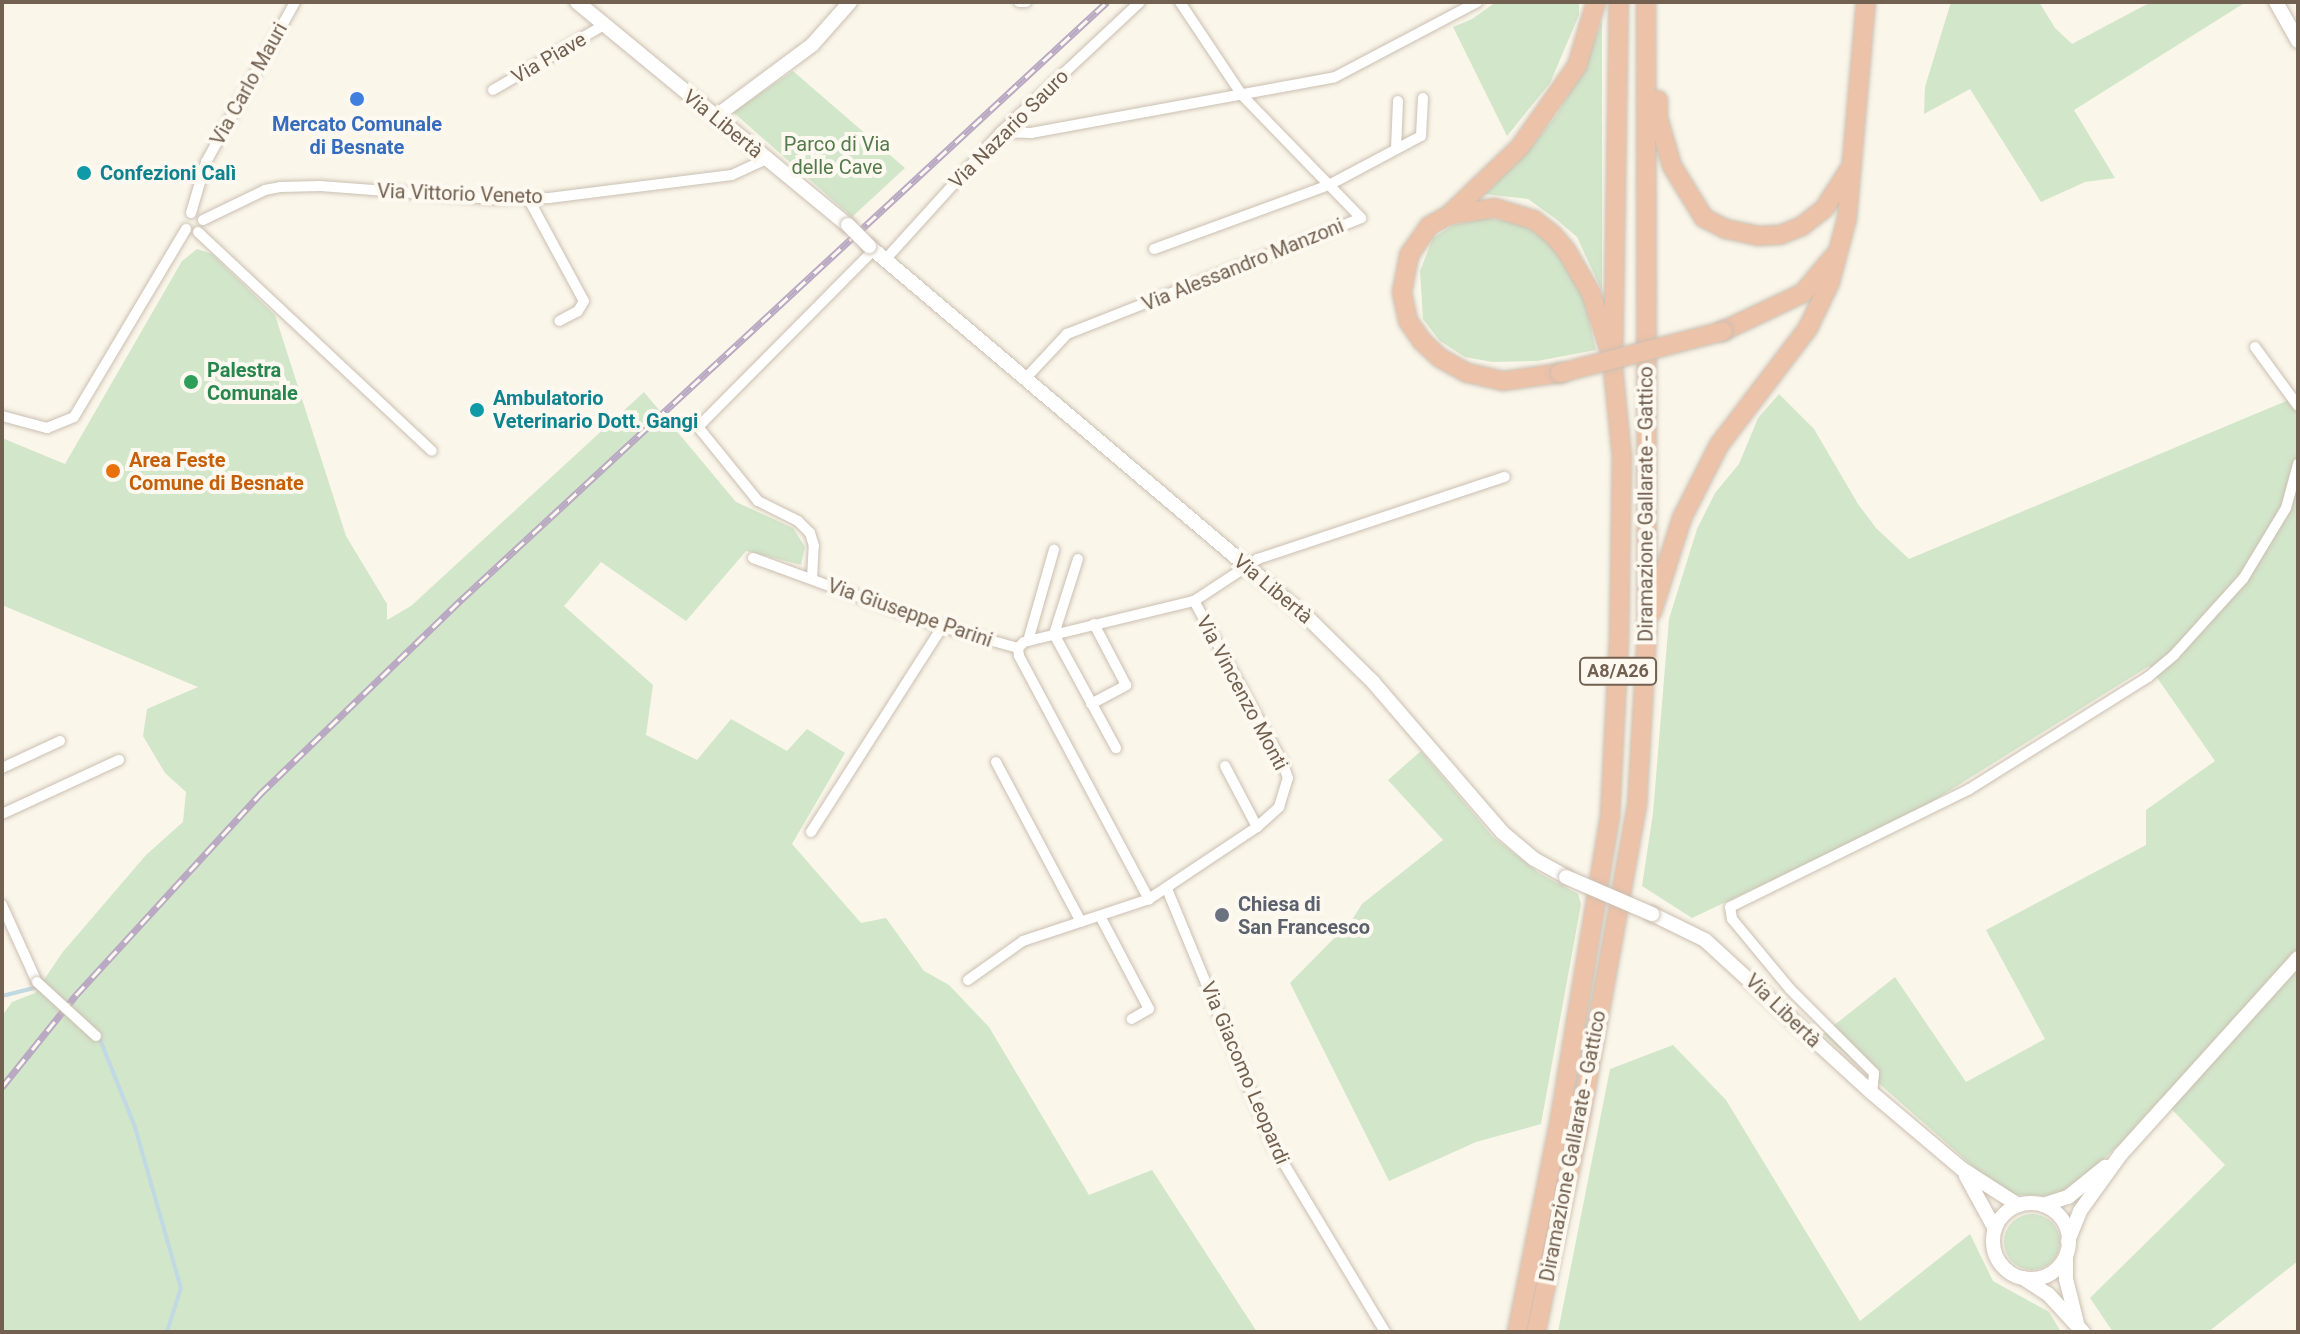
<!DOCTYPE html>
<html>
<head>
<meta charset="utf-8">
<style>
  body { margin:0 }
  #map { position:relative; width:2300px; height:1334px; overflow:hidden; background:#faf6ea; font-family:Roboto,sans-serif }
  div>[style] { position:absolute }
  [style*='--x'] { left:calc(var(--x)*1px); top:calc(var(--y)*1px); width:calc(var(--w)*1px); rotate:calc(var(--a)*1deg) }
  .green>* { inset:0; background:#d2e6ca }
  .round { border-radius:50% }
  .stream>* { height:4px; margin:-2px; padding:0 2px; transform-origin:2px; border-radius:2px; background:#c1d9e2 }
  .roads { filter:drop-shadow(0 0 2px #cbbfb1) drop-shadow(0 0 2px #cbbfb1) }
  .street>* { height:10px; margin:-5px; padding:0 5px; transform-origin:5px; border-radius:5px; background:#fff }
  .secondary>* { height:14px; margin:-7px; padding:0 7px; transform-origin:7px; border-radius:7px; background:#fff }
  .secondary>.ring { margin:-7px; padding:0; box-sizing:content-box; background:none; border:14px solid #fff; border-radius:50% }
  .highway>* { height:18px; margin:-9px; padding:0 9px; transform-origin:9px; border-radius:9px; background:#ecc2a9 }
  .rail>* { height:7px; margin-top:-3.5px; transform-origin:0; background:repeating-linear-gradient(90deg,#fdf9f0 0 12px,#baa9c3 0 24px); box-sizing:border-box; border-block:2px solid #baa9c3 }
  .bridges { filter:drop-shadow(0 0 2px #cbbfb1) drop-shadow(0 0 2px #cbbfb1) }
  .street-bridge>* { height:10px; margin:-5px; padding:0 5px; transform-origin:5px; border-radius:5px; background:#fff }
  .secondary-bridge>* { height:14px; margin:-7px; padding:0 7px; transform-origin:7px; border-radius:7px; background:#fff }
  .highway-bridge>* { height:18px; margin:-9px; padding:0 9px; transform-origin:9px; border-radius:9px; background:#ecc2a9 }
  .dots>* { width:22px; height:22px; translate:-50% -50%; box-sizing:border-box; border:4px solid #fdf9f0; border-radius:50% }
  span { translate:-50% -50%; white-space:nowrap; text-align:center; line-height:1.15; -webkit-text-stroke:8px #fdf9f0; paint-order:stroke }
  .shield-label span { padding:2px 6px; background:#fdf9f0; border:2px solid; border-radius:6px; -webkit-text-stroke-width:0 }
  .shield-label { font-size:18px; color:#726050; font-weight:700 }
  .street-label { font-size:20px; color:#726050 }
  .shop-label { font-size:20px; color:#366cbe; font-weight:700 }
  .park-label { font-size:20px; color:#557b4d }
  .culture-label { font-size:20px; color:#0d838f; font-weight:700 }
  .left { translate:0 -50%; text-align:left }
  .leisure-label { font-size:20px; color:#27864d; font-weight:700 }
  .food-label { font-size:20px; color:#c56008; font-weight:700 }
  .worship-label { font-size:20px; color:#5b616d; font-weight:700 }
  .frame { position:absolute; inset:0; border:4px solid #726050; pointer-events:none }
</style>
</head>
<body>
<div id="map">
  <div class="green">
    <div style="clip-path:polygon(1496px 2px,1579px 2px,1579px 15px,1550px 83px,1507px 136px,1453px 27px,1472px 19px)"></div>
    <div style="clip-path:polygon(1951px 2px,2039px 2px,2055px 28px,2072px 44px,2151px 2px,2246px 2px,2074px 110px,2115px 178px,2085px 182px,2041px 202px,1970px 89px,1924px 114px,1925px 87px)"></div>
    <div style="clip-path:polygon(1602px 20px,1602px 291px,1577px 237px,1556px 219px,1528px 199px,1484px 194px,1531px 147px,1557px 114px,1583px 70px)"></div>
    <div style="clip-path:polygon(793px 71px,905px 168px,852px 217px,733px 112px)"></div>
    <div style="clip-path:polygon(1487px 218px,1521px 223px,1551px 244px,1583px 293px,1596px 350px,1537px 361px,1492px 362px,1465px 357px,1440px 341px,1423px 319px,1420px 271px,1433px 238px,1453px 225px)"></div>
    <div style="clip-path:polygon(197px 249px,212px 254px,275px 315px,346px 536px,387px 604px,387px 620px,411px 606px,644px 392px,736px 502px,793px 528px,805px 547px,801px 565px,746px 551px,686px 621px,601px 562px,564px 606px,653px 685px,646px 735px,697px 760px,731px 719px,787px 751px,807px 729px,845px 753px,792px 844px,861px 923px,886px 918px,924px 971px,949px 985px,989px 1027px,1089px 1195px,1152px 1170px,1257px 1332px,2px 1332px,2px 1016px,12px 1002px,35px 993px,62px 953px,146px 855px,183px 822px,186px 792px,165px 773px,143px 736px,147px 709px,198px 687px,2px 605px,2px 438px,65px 464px,182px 261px)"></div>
    <div style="clip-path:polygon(1779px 394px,1814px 429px,1858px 504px,1876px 528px,1909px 559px,2298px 396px,2298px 1261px,2208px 1332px,2113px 1332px,2090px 1298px,2225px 1165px,2161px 1098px,2120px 1144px,2074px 1187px,2054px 1196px,2013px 1195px,1977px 1170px,1823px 1034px,1895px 977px,1966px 1082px,2045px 1039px,1986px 930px,2146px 845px,2146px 810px,2215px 761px,2149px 666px,1912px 814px,1692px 918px,1642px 886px,1653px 813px,1669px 619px,1697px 529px,1715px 493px,1739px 464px,1758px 418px)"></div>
    <div style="clip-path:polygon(1421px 751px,1493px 837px,1539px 873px,1578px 894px,1581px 904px,1541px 1124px,1476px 1142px,1389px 1181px,1290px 983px,1352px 920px,1362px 904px,1443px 840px,1388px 780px)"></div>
    <div style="clip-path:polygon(1673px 1045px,1726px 1100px,1860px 1321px,1970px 1234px,1993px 1281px,2049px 1312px,2061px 1332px,1558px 1332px,1610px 1069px)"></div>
    <div class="round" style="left:2004px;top:1214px;width:56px;height:56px"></div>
  </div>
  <div class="stream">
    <div style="--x:2;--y:996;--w:37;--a:-14"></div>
    <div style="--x:99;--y:1037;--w:97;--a:68.2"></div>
    <div style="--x:135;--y:1127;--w:167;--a:74.1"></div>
    <div style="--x:181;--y:1288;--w:46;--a:107.7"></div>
  </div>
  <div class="roads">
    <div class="street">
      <div style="--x:1019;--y:2;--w:7;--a:0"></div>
      <div style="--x:493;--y:90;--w:129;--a:-30.4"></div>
      <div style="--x:1001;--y:132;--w:30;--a:2"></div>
      <div style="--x:1031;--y:133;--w:309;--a:-10.4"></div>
      <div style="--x:1335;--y:77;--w:161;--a:-27.8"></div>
      <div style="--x:1396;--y:149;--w:48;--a:-87.6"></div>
      <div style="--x:528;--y:198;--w:117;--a:61.5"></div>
      <div style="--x:584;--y:301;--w:12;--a:121"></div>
      <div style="--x:578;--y:311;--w:21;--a:152"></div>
      <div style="--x:191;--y:213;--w:53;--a:-73.6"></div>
      <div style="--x:206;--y:162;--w:183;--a:-60.9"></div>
      <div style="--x:203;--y:220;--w:69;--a:-25.8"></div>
      <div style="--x:265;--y:190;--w:15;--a:-11"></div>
      <div style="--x:280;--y:187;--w:40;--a:-1.4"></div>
      <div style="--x:320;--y:186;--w:173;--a:4.3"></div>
      <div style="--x:493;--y:199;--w:56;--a:-1"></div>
      <div style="--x:549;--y:198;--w:184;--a:-7.2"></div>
      <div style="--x:732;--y:175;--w:38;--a:-25"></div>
      <div style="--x:198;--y:232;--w:320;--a:43.1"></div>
      <div style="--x:1154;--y:249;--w:186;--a:-20.1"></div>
      <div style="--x:1329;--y:185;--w:104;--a:-28"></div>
      <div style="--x:1421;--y:136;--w:38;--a:-87"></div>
      <div style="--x:884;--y:261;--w:174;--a:-47.8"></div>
      <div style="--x:1001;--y:132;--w:190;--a:-43.1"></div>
      <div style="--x:2255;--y:347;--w:73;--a:53.9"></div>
      <div style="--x:1025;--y:379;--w:62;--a:-47"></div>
      <div style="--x:1067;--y:334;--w:316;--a:-21.5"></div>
      <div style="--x:1361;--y:218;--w:171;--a:-134.1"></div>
      <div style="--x:1242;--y:95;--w:112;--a:-123.7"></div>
      <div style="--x:2;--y:416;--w:47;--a:14.9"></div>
      <div style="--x:47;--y:428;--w:29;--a:-22"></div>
      <div style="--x:74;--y:417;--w:219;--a:-59.2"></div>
      <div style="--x:753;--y:558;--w:201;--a:20.1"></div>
      <div style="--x:942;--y:627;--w:79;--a:15.4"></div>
      <div style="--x:1018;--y:648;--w:8;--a:-45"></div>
      <div style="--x:1024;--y:642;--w:175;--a:-13.6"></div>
      <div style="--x:1194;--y:601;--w:77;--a:-33.3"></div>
      <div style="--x:1258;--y:559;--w:260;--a:-18.4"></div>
      <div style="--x:1078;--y:559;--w:79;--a:107.7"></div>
      <div style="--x:1054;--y:634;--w:130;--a:61.5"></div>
      <div style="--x:812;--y:579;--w:33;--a:-87"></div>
      <div style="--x:814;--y:546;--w:14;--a:-107"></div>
      <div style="--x:810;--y:533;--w:17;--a:-135"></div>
      <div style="--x:798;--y:521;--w:45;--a:-153.4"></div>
      <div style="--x:758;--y:501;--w:95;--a:-129"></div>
      <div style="--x:698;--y:427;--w:248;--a:-45.2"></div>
      <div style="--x:1028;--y:641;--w:95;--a:-74.1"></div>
      <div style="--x:1018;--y:648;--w:8;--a:83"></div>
      <div style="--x:1019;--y:656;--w:276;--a:61.9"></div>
      <div style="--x:1091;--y:704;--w:40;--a:-28"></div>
      <div style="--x:1126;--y:685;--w:69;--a:-117.7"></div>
      <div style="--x:996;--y:762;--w:181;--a:62"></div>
      <div style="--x:1225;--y:766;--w:69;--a:62.3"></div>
      <div style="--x:2;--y:768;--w:64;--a:-25"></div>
      <div style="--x:2;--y:814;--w:129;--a:-24.8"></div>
      <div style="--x:811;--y:832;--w:243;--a:-57.4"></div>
      <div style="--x:1167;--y:889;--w:279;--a:67.5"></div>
      <div style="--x:1274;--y:1147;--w:216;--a:59"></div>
      <div style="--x:2;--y:905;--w:85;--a:65.6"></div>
      <div style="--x:1100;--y:916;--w:105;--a:62.2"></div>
      <div style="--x:1149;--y:1009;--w:20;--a:150"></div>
      <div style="--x:968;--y:980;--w:67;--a:-35.3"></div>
      <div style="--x:1023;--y:941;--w:133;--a:-18.4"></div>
      <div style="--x:1149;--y:899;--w:130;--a:-33.7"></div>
      <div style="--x:1257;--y:827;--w:30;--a:-42"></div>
      <div style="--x:1279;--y:807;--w:30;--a:-73"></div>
      <div style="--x:1288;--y:778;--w:15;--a:-110"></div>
      <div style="--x:1283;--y:764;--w:186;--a:-118.6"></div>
      <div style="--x:1872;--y:1093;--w:20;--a:-84"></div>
      <div style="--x:1874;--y:1073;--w:119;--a:-135"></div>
      <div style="--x:1790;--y:989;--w:91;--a:-129.6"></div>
      <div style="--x:1732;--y:919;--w:12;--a:-99"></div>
      <div style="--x:1730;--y:907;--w:265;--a:-26.2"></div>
      <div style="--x:1968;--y:790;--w:213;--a:-32.1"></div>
      <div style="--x:2148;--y:677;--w:34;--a:-40"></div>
      <div style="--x:2174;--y:655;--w:103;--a:-47.8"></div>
      <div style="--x:2243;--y:579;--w:83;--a:-58.8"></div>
      <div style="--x:2286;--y:508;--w:46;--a:-74.7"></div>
    </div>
    <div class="secondary">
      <div style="--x:577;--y:2;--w:351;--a:39.5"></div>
      <div style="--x:2276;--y:2;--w:45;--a:60.6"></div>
      <div style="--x:715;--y:117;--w:121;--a:-36.6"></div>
      <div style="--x:812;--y:45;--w:57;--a:-48.5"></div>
      <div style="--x:869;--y:246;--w:577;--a:40.29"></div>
      <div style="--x:1309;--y:619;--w:90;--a:44.5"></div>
      <div style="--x:1373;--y:682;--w:198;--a:49.3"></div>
      <div style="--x:1502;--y:832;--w:42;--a:40.2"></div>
      <div style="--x:1534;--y:859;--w:37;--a:29"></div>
      <div style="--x:1652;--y:914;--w:59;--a:26.1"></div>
      <div style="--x:1705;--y:940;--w:226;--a:42.5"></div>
      <div style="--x:1872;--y:1093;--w:118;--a:40.2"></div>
      <div style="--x:1962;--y:1169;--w:67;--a:32.7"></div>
      <div style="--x:1966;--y:1176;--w:60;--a:61.3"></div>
      <div class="ring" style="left:1993px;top:1203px;width:62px;height:62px"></div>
      <div style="--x:2043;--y:1205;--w:26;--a:-18"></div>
      <div style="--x:2068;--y:1197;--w:48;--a:-39"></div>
      <div style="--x:2068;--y:1241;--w:32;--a:-68"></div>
      <div style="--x:2080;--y:1211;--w:70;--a:-54.3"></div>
      <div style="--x:2121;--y:1154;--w:264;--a:-47.9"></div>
      <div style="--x:2066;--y:1257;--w:22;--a:90"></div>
      <div style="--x:2066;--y:1279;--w:45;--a:76"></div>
      <div style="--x:2023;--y:1278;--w:30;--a:33"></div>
      <div style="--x:2048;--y:1294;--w:52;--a:47.4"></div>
    </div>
    <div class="highway">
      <div style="--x:1658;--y:100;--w:18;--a:90"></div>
      <div style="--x:1658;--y:118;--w:50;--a:73.7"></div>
      <div style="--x:1672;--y:166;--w:61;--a:58.4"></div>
      <div style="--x:1704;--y:218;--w:25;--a:27"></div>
      <div style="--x:1726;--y:229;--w:33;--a:12"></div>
      <div style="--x:1758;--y:236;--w:22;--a:-3"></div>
      <div style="--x:1780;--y:235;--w:24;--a:-22"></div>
      <div style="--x:1802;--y:226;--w:28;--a:-38"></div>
      <div style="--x:1824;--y:209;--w:50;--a:-57.3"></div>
      <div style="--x:1449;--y:215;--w:47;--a:-8.7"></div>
      <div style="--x:1495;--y:208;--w:41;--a:17.1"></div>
      <div style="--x:1534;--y:220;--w:23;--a:38"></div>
      <div style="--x:1552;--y:234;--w:21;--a:49"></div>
      <div style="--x:1566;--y:250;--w:50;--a:59.8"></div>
      <div style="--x:1591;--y:293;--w:56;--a:72.2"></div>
      <div style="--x:1723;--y:331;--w:89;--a:-25.4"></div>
      <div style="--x:1803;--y:293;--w:48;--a:-50"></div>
      <div style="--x:1560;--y:373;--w:58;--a:172"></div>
      <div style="--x:1503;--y:381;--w:37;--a:-167"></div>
      <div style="--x:1467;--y:373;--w:31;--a:-151"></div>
      <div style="--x:1440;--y:358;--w:25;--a:-137"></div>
      <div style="--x:1422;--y:341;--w:24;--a:-125"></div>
      <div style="--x:1408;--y:321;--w:30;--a:-102"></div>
      <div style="--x:1402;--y:292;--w:38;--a:-79"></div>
      <div style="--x:1409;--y:255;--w:35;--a:-55"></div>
      <div style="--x:1429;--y:226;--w:23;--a:-29"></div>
      <div style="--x:1449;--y:215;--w:98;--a:-43.8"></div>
      <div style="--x:1520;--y:147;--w:99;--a:-54.9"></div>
      <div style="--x:1577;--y:66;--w:67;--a:-73.5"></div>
      <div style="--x:1652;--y:612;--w:99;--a:-72.3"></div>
      <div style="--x:1682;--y:518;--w:82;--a:-63.1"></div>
      <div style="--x:1719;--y:445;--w:147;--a:-52.7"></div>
      <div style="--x:1808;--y:328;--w:51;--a:-64.4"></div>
      <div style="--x:1830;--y:282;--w:66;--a:-75.1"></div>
      <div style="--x:1847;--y:218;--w:217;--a:-85"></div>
      <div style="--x:1517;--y:1332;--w:218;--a:-78.6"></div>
      <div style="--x:1560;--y:1118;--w:306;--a:-80.6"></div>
      <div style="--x:1610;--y:816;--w:176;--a:-87.1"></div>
      <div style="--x:1619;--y:640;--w:182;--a:-89.1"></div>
      <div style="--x:1622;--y:458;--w:90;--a:-95.7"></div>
      <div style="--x:1613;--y:368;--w:366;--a:-89.1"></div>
      <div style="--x:1536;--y:1332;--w:215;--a:-78.2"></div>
      <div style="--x:1580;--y:1122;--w:321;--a:-79.8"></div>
      <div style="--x:1637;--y:806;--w:176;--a:-86.7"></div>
      <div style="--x:1647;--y:630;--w:628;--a:-90.09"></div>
    </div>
  </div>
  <div class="rail">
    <div style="--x:2;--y:1087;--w:118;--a:-51.2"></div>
    <div style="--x:76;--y:995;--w:273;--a:-47.5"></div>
    <div style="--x:260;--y:794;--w:281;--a:-44"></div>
    <div style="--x:462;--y:599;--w:879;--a:-42.79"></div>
  </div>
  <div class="bridges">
    <div class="street-bridge">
      <div style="--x:37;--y:982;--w:80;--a:42.5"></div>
    </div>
    <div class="secondary-bridge">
      <div style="--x:848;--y:225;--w:30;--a:45"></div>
      <div style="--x:1566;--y:877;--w:94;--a:23.3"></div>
    </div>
    <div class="highway-bridge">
      <div style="--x:1560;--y:373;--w:168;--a:-14.4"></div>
    </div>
  </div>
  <div class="dots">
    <div style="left:357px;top:99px;background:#3f7fe0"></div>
    <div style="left:84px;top:173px;background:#0f9aa8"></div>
    <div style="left:191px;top:382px;background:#2e9e5b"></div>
    <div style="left:477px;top:410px;background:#0f9aa8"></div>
    <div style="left:113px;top:471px;background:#e8710a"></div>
    <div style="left:1222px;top:915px;background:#6b7280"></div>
  </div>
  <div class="shield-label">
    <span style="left:1618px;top:671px">A8/A26</span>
  </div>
  <div class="street-label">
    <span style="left:549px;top:58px;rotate:-30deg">Via Piave</span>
    <span style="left:249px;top:84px;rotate:-61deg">Via Carlo Mauri</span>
    <span style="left:723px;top:124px;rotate:39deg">Via Libertà</span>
    <span style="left:1009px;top:129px;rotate:-45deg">Via Nazario Sauro</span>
    <span style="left:460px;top:194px;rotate:2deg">Via Vittorio Veneto</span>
    <span style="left:1243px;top:265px;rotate:-22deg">Via Alessandro Manzoni</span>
    <span style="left:1646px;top:504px;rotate:-90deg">Diramazione Gallarate - Gattico</span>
    <span style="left:1273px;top:589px;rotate:40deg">Via Libertà</span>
    <span style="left:910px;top:613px;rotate:19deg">Via Giuseppe Parini</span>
    <span style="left:1242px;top:693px;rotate:62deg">Via Vincenzo Monti</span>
    <span style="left:1783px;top:1011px;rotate:44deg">Via Libertà</span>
    <span style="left:1245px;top:1073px;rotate:67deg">Via Giacomo Leopardi</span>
    <span style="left:1573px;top:1146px;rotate:-79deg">Diramazione Gallarate - Gattico</span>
  </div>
  <div class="shop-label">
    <span style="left:357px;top:136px">Mercato Comunale<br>di Besnate</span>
  </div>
  <div class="park-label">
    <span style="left:837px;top:156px">Parco di Via<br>delle Cave</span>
  </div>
  <div class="culture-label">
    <span class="left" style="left:100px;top:173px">Confezioni Calì</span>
    <span class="left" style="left:493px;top:410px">Ambulatorio<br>Veterinario Dott. Gangi</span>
  </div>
  <div class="leisure-label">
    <span class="left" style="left:207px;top:382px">Palestra<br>Comunale</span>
  </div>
  <div class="food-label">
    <span class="left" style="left:129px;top:472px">Area Feste<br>Comune di Besnate</span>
  </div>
  <div class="worship-label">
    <span class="left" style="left:1238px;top:916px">Chiesa di<br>San Francesco</span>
  </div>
  <div class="frame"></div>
</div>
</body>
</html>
